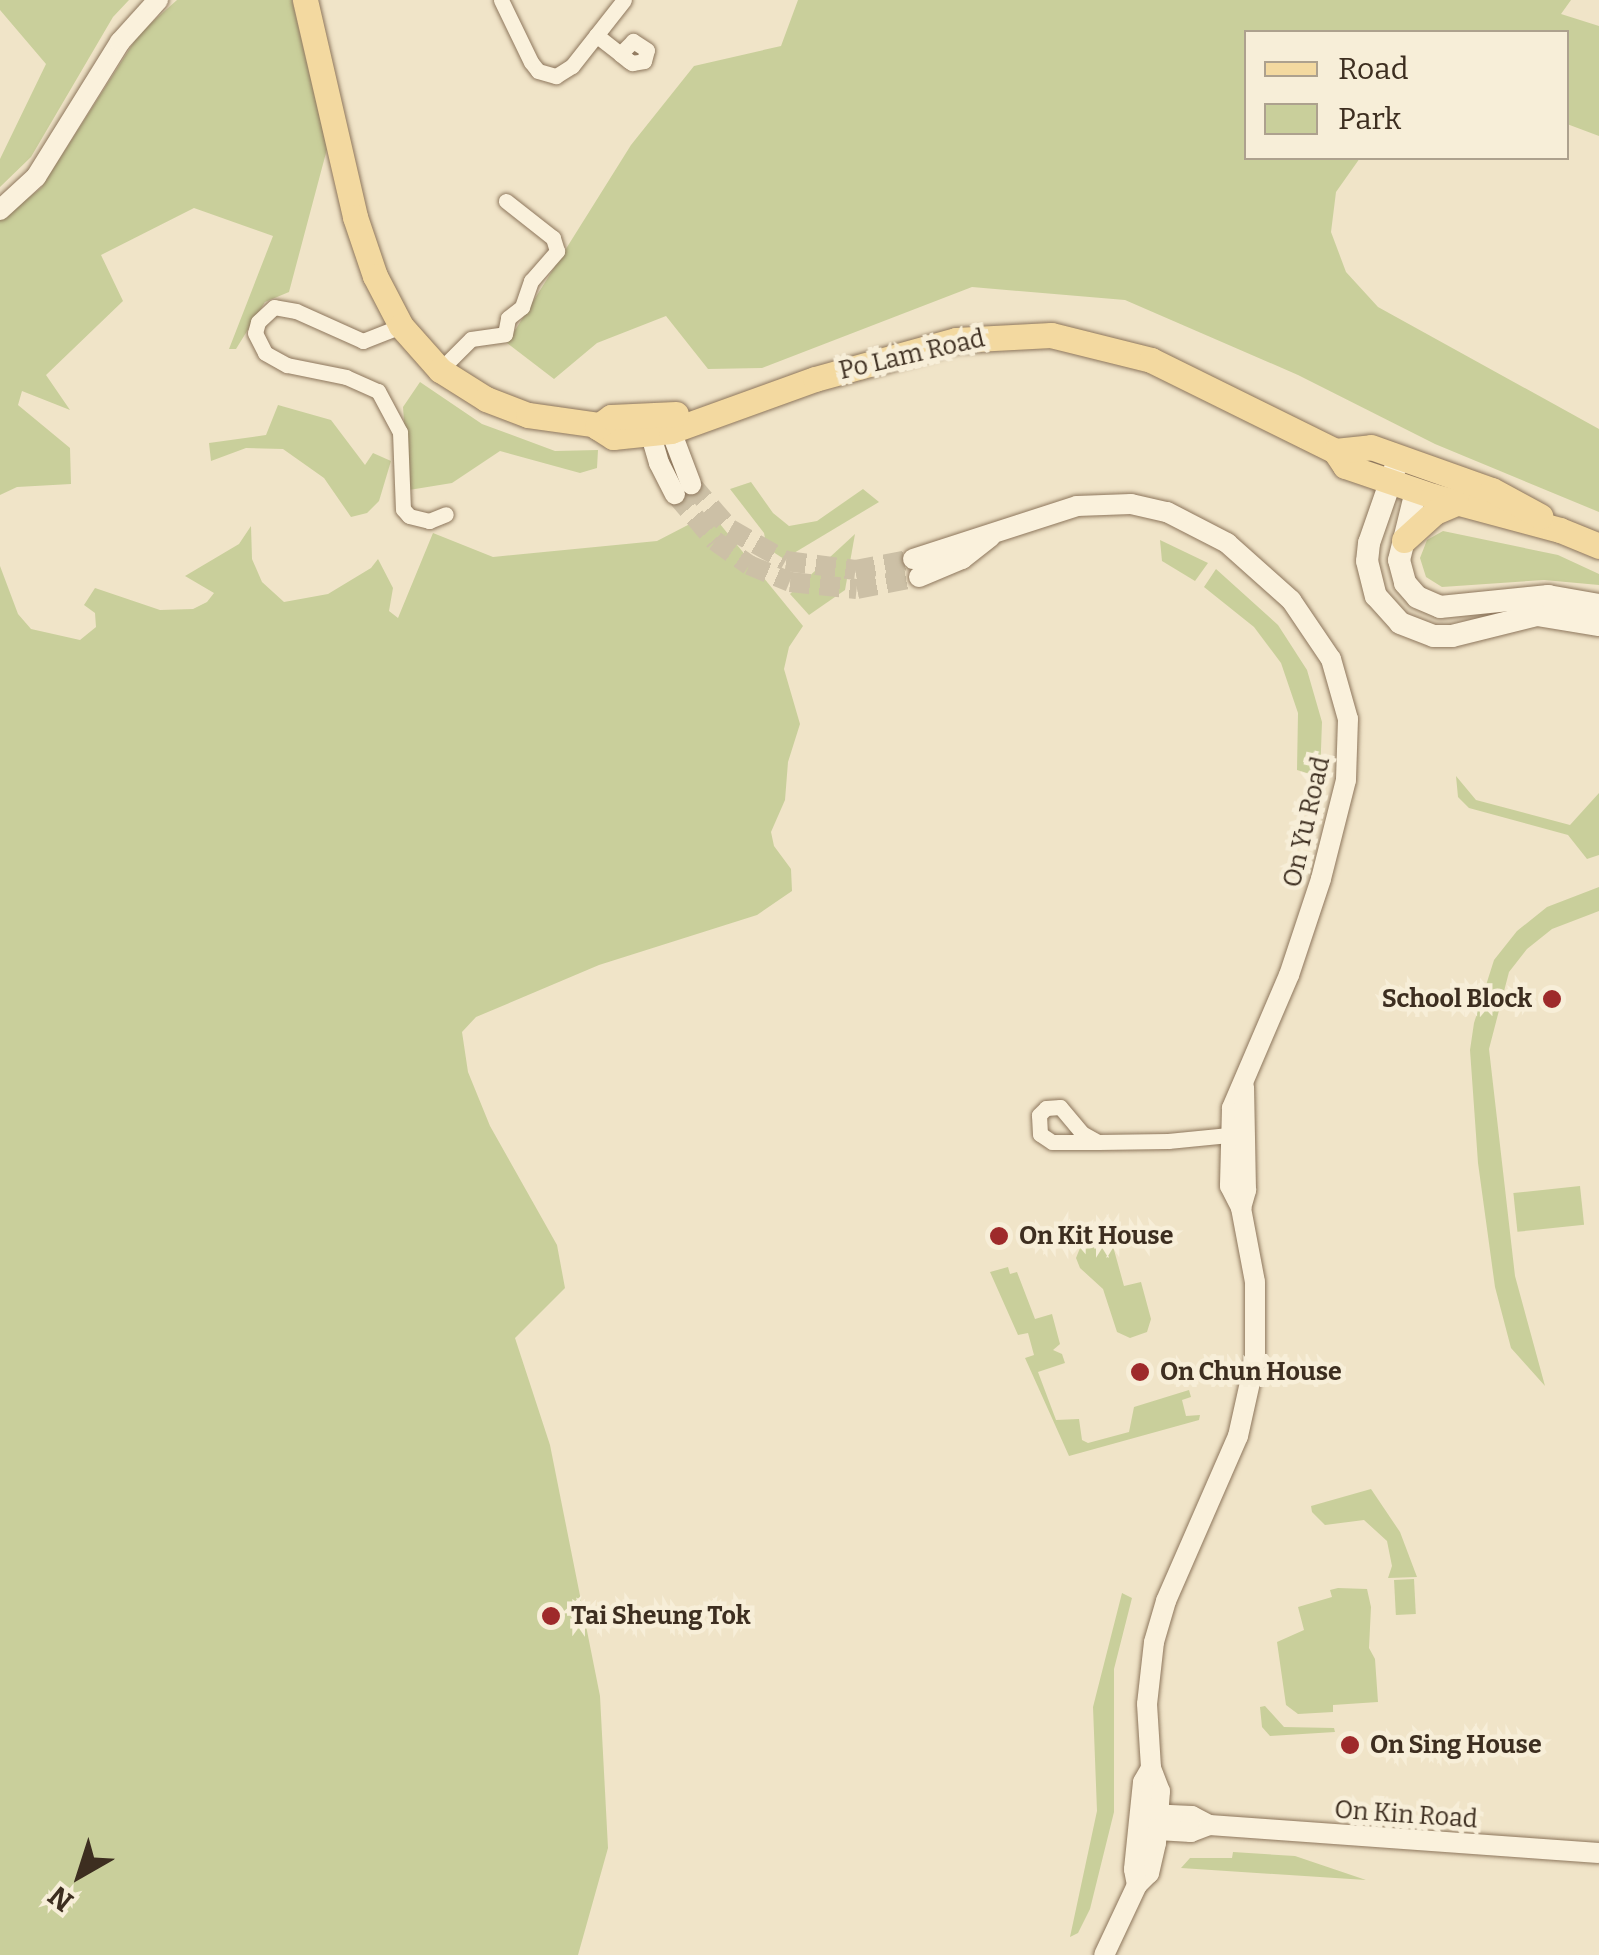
<!DOCTYPE html>
<html>
<head>
<meta charset="utf-8">
<style>
  body { margin:0 }
  #map { position:relative; width:1599px; height:1955px; overflow:hidden; background:#f0e4c8; font-family:Bitter,serif }
  div>[style] { position:absolute }
  [style*='--x'] { left:calc(var(--x)*1px); top:calc(var(--y)*1px); width:calc(var(--w)*1px); rotate:calc(var(--a)*1deg) }
  .green>* { inset:0; background:#c9cf9b; transform-origin:0 0 }
  .tertiary-tunnel>* { height:20px; margin-top:-10px; transform-origin:0; background:repeating-linear-gradient(90deg,#ccc0a6 0 20px,transparent 0 30px) }
  .roads { filter:drop-shadow(0 0 2px #8d765c) drop-shadow(0 0 2px #8d765c) }
  .minor>* { height:15px; margin:-7.5px; padding:0 7.5px; transform-origin:7.5px; border-radius:7.5px; background:#faf1dc }
  .tertiary>* { height:20px; margin:-10px; padding:0 10px; transform-origin:10px; border-radius:10px; background:#faf1dc }
  .secondary>* { height:22px; margin:-11px; padding:0 11px; transform-origin:11px; border-radius:11px; background:#faf1dc }
  .primary>* { height:25px; margin:-12.5px; padding:0 12.5px; transform-origin:12.5px; border-radius:12.5px; background:#f3d9a0 }
  .dots>* { width:28px; height:28px; translate:-50% -50%; box-sizing:border-box; border:5px solid #f7eed8; border-radius:50% }
  span { translate:-50% -50%; white-space:nowrap; text-align:center; line-height:1.15; -webkit-text-stroke:9px #f7eed8; paint-order:stroke }
  .street-label { font-size:25px; color:#3d2e20 }
  .poi-label { font-size:25px; color:#3d2e20; font-weight:700 }
  .right { translate:-100% -50%; text-align:right }
  .left { translate:0 -50%; text-align:left }
  .legend { position:absolute; left:1244px; top:30px; width:325px; height:130px; box-sizing:border-box; background:#f7eed8; border:2px solid #ada18e; margin:0; padding:12px 18px; list-style:none; font-size:30px; color:#3d2e20 }
  .legend li { display:flex; align-items:center; gap:20px; height:50px }
  .legend b { width:50px; border:2px solid #ada18e }
  .north { position:absolute; left:30px; top:1825px; width:100px; height:100px; -webkit-text-stroke:8px #f7eed8; paint-order:stroke; rotate:219deg; font-size:28px; font-weight:700; line-height:40px; text-align:center; color:#3d2e20 }
  .north::after { content:''; display:block; margin:auto; width:35px; height:45px; background:#3d2e20; clip-path:polygon(50% 0,100% 100%,50% 72%,0 100%) }
</style>
</head>
<body>
<div id="map">
  <div class="green">
    <div style="clip-path:polygon(0 0,129px 0,113px 17px,31px 157px,0 187px,0 159px,46px 64px,0 10px)"></div>
    <div style="clip-path:polygon(177px 0,292px 0,327px 149px,289px 292px,265px 302px,236px 349px,229px 349px,273px 236px,194px 208px,101px 255px,123px 301px,46px 375px,70px 410px,22px 391px,18px 405px,70px 448px,71px 484px,17px 487px,0 495px,0 220px,41px 188px,139px 34px)"></div>
    <div style="clip-path:polygon(798px 0,1571px 0,1561px 14px,1599px 26px,1599px 136px,1567px 124px,1566px 32px,1246px 32px,1246px 158px,1360px 158px,1336px 192px,1331px 232px,1346px 272px,1378px 307px,1599px 429px,1599px 512px,1435px 444px,1298px 375px,1125px 300px,972px 287px,762px 368px,708px 369px,666px 316px,597px 343px,554px 379px,507px 343px,631px 145px,694px 66px,781px 46px)"></div>
    <div style="clip-path:polygon(420px 382px,482px 424px,555px 451px,598px 450px,597px 468px,580px 473px,500px 451px,452px 483px,409px 490px,403px 407px)"></div>
    <div style="clip-path:polygon(278px 405px,331px 420px,365px 465px,373px 453px,391px 461px,379px 501px,367px 513px,351px 517px,324px 478px,283px 449px,246px 448px,211px 461px,209px 443px,266px 435px)"></div>
    <div style="clip-path:polygon(751px 482px,773px 513px,789px 526px,817px 521px,863px 489px,879px 502px,784px 559px,767px 548px,764px 533px,730px 489px)"></div>
    <div style="clip-path:polygon(711px 513px,803px 626px,789px 647px,784px 669px,800px 724px,788px 762px,785px 800px,771px 832px,774px 846px,791px 869px,792px 891px,757px 915px,599px 965px,476px 1017px,462px 1032px,468px 1072px,490px 1126px,557px 1245px,565px 1288px,515px 1338px,550px 1445px,600px 1696px,608px 1848px,578px 1955px,0 1955px,0 566px,18px 614px,31px 629px,80px 640px,96px 627px,95px 613px,84px 605px,95px 588px,160px 610px,193px 609px,207px 602px,214px 593px,185px 576px,239px 544px,251px 526px,252px 559px,262px 582px,284px 602px,328px 594px,371px 568px,378px 559px,393px 588px,389px 611px,398px 618px,433px 533px,493px 557px,657px 541px)"></div>
    <div style="clip-path:polygon(1443px 531px,1558px 555px,1599px 574px,1599px 585px,1544px 580px,1442px 587px,1426px 577px,1420px 558px,1427px 540px)"></div>
    <div style="clip-path:polygon(855px 534px,845px 590px,809px 615px,790px 594px)"></div>
    <div style="clip-path:polygon(1160px 540px,1208px 563px,1195px 581px,1162px 561px)"></div>
    <div style="clip-path:polygon(1216px 569px,1278px 625px,1307px 670px,1322px 722px,1320px 777px,1297px 770px,1298px 713px,1281px 663px,1254px 627px,1204px 587px)"></div>
    <div style="clip-path:polygon(1456px 776px,1476px 800px,1570px 825px,1599px 793px,1599px 855px,1587px 859px,1568px 835px,1469px 808px,1458px 797px)"></div>
    <div style="clip-path:polygon(1599px 887px,1599px 911px,1552px 929px,1527px 949px,1509px 972px,1489px 1049px,1515px 1276px,1545px 1386px,1511px 1348px,1495px 1287px,1478px 1163px,1470px 1050px,1474px 1023px,1494px 960px,1517px 931px,1547px 907px)"></div>
    <div style="left:1580px;top:1186px;width:39px;height:67px;rotate:84deg"></div>
    <div style="clip-path:polygon(1111px 1239px,1124px 1286px,1141px 1282px,1151px 1319px,1147px 1332px,1130px 1338px,1117px 1332px,1103px 1289px,1080px 1268px,1076px 1258px,1080px 1248px)"></div>
    <div style="clip-path:polygon(1008px 1267px,1010px 1274px,1017px 1272px,1035px 1319px,1052px 1314px,1060px 1344px,1053px 1350px,1062px 1354px,1065px 1363px,1038px 1372px,1056px 1420px,1079px 1419px,1082px 1440px,1088px 1443px,1129px 1432px,1134px 1407px,1189px 1390px,1191px 1397px,1182px 1400px,1186px 1416px,1200px 1415px,1199px 1420px,1069px 1456px,1025px 1358px,1034px 1355px,1028px 1333px,1018px 1335px,990px 1272px)"></div>
    <div style="clip-path:polygon(1371px 1489px,1400px 1532px,1417px 1577px,1388px 1578px,1392px 1566px,1387px 1541px,1364px 1520px,1325px 1525px,1312px 1512px,1311px 1506px)"></div>
    <div style="left:1414px;top:1579px;width:35px;height:20px;rotate:87deg"></div>
    <div style="clip-path:polygon(1338px 1588px,1367px 1589px,1371px 1607px,1369px 1648px,1375px 1659px,1378px 1702px,1333px 1705px,1333px 1712px,1298px 1714px,1286px 1705px,1277px 1642px,1304px 1630px,1298px 1607px,1332px 1597px,1330px 1590px)"></div>
    <div style="clip-path:polygon(1122px 1593px,1132px 1598px,1114px 1669px,1114px 1812px,1090px 1909px,1078px 1933px,1070px 1937px,1097px 1811px,1093px 1707px)"></div>
    <div style="clip-path:polygon(1265px 1706px,1284px 1727px,1334px 1728px,1335px 1732px,1270px 1736px,1262px 1727px,1260px 1707px)"></div>
    <div style="clip-path:polygon(1233px 1852px,1295px 1856px,1366px 1880px,1181px 1868px,1190px 1858px,1232px 1858px)"></div>
  </div>
  <div class="tertiary-tunnel">
    <div style="--x:691;--y:484;--w:60;--a:49.1"></div>
    <div style="--x:730;--y:529;--w:64;--a:29.7"></div>
    <div style="--x:786;--y:561;--w:70;--a:7.4"></div>
    <div style="--x:855;--y:570;--w:59;--a:-10.7"></div>
    <div style="--x:675;--y:494;--w:62;--a:49.6"></div>
    <div style="--x:715;--y:541;--w:42;--a:35.2"></div>
    <div style="--x:749;--y:565;--w:44;--a:22.5"></div>
    <div style="--x:790;--y:582;--w:67;--a:6"></div>
    <div style="--x:857;--y:589;--w:63;--a:-11"></div>
  </div>
  <div class="roads">
    <div class="minor">
      <div style="--x:501;--y:0;--w:69;--a:64.2"></div>
      <div style="--x:531;--y:62;--w:11;--a:52"></div>
      <div style="--x:538;--y:71;--w:19;--a:16"></div>
      <div style="--x:556;--y:76;--w:19;--a:-32"></div>
      <div style="--x:572;--y:66;--w:84;--a:-51.8"></div>
      <div style="--x:596;--y:35;--w:31;--a:38"></div>
      <div style="--x:620;--y:54;--w:11;--a:38"></div>
      <div style="--x:629;--y:61;--w:4;--a:34"></div>
      <div style="--x:632;--y:63;--w:12;--a:-9"></div>
      <div style="--x:644;--y:61;--w:11;--a:-75"></div>
      <div style="--x:647;--y:50;--w:17;--a:-147"></div>
      <div style="--x:633;--y:41;--w:18;--a:135"></div>
      <div style="--x:401;--y:326;--w:41;--a:158.5"></div>
      <div style="--x:363;--y:341;--w:73;--a:-155.9"></div>
      <div style="--x:296;--y:311;--w:22;--a:-170"></div>
      <div style="--x:274;--y:307;--w:22;--a:137"></div>
      <div style="--x:258;--y:322;--w:11;--a:105"></div>
      <div style="--x:255;--y:333;--w:22;--a:63"></div>
      <div style="--x:265;--y:353;--w:25;--a:29"></div>
      <div style="--x:287;--y:365;--w:60;--a:11.5"></div>
      <div style="--x:346;--y:377;--w:35;--a:24"></div>
      <div style="--x:378;--y:391;--w:47;--a:61.8"></div>
      <div style="--x:400;--y:432;--w:77;--a:87.8"></div>
      <div style="--x:403;--y:509;--w:9;--a:49"></div>
      <div style="--x:409;--y:516;--w:21;--a:14"></div>
      <div style="--x:429;--y:521;--w:18;--a:-22"></div>
      <div style="--x:440;--y:370;--w:44;--a:-45"></div>
      <div style="--x:471;--y:339;--w:34;--a:-8"></div>
      <div style="--x:505;--y:334;--w:16;--a:-79"></div>
      <div style="--x:508;--y:318;--w:18;--a:-38"></div>
      <div style="--x:522;--y:307;--w:28;--a:-71"></div>
      <div style="--x:531;--y:281;--w:40;--a:-49"></div>
      <div style="--x:557;--y:251;--w:14;--a:-107"></div>
      <div style="--x:553;--y:238;--w:60;--a:-141.8"></div>
      <div style="--x:1098;--y:1142;--w:18;--a:-151"></div>
      <div style="--x:1082;--y:1133;--w:34;--a:-130"></div>
      <div style="--x:1060;--y:1107;--w:14;--a:176"></div>
      <div style="--x:1046;--y:1108;--w:10;--a:135"></div>
      <div style="--x:1039;--y:1115;--w:19;--a:87"></div>
      <div style="--x:1040;--y:1134;--w:14;--a:34"></div>
      <div style="--x:1052;--y:1142;--w:46;--a:0"></div>
      <div style="--x:1098;--y:1142;--w:70;--a:-0.8"></div>
      <div style="--x:1168;--y:1141;--w:61;--a:-5.6"></div>
    </div>
    <div class="tertiary">
      <div style="--x:0;--y:210;--w:49;--a:-42.5"></div>
      <div style="--x:36;--y:177;--w:159;--a:-58.1"></div>
      <div style="--x:120;--y:42;--w:57;--a:-47.9"></div>
      <div style="--x:647;--y:422;--w:43;--a:73.7"></div>
      <div style="--x:659;--y:463;--w:35;--a:63"></div>
      <div style="--x:671;--y:431;--w:57;--a:69.3"></div>
      <div style="--x:913;--y:559;--w:172;--a:-17.9"></div>
      <div style="--x:1077;--y:506;--w:54;--a:-2.1"></div>
      <div style="--x:1131;--y:504;--w:37;--a:13"></div>
      <div style="--x:1167;--y:512;--w:68;--a:27.3"></div>
      <div style="--x:1227;--y:543;--w:86;--a:41.7"></div>
      <div style="--x:1291;--y:600;--w:71;--a:55.9"></div>
      <div style="--x:1331;--y:659;--w:62;--a:74.2"></div>
      <div style="--x:1348;--y:719;--w:61;--a:91.9"></div>
      <div style="--x:1346;--y:780;--w:102;--a:104.2"></div>
      <div style="--x:1321;--y:879;--w:101;--a:108.4"></div>
      <div style="--x:1289;--y:975;--w:145;--a:113.2"></div>
      <div style="--x:1232;--y:1108;--w:78;--a:91.5"></div>
      <div style="--x:1230;--y:1186;--w:25;--a:63"></div>
      <div style="--x:1241;--y:1208;--w:75;--a:79.3"></div>
      <div style="--x:1255;--y:1282;--w:78;--a:90"></div>
      <div style="--x:1255;--y:1360;--w:78;--a:102.6"></div>
      <div style="--x:1238;--y:1436;--w:180;--a:113.6"></div>
      <div style="--x:1166;--y:1601;--w:43;--a:106.3"></div>
      <div style="--x:1154;--y:1642;--w:62;--a:96.4"></div>
      <div style="--x:1147;--y:1704;--w:64;--a:86.4"></div>
      <div style="--x:1151;--y:1768;--w:25;--a:69"></div>
      <div style="--x:1160;--y:1791;--w:52;--a:94.4"></div>
      <div style="--x:1156;--y:1843;--w:31;--a:103"></div>
      <div style="--x:1149;--y:1873;--w:17;--a:135"></div>
      <div style="--x:1137;--y:1885;--w:77;--a:115.2"></div>
      <div style="--x:919;--y:577;--w:47;--a:-22.7"></div>
      <div style="--x:962;--y:559;--w:36;--a:-38"></div>
      <div style="--x:1241;--y:1208;--w:19;--a:-74"></div>
      <div style="--x:1246;--y:1190;--w:103;--a:-91.1"></div>
      <div style="--x:1148;--y:1814;--w:44;--a:2.6"></div>
      <div style="--x:1192;--y:1816;--w:19;--a:28"></div>
      <div style="--x:1141;--y:1829;--w:50;--a:3.4"></div>
      <div style="--x:1191;--y:1832;--w:19;--a:-21"></div>
      <div style="--x:1209;--y:1825;--w:391;--a:4.1"></div>
      <div style="--x:1137;--y:1885;--w:16;--a:-101"></div>
      <div style="--x:1134;--y:1869;--w:87;--a:-84.1"></div>
      <div style="--x:1143;--y:1782;--w:16;--a:-60"></div>
    </div>
    <div class="secondary">
      <div style="--x:1399;--y:457;--w:91;--a:109.2"></div>
      <div style="--x:1369;--y:543;--w:18;--a:96"></div>
      <div style="--x:1367;--y:561;--w:36;--a:76"></div>
      <div style="--x:1376;--y:596;--w:36;--a:48"></div>
      <div style="--x:1400;--y:623;--w:36;--a:21"></div>
      <div style="--x:1434;--y:636;--w:18;--a:0"></div>
      <div style="--x:1452;--y:636;--w:88;--a:-13.9"></div>
      <div style="--x:1537;--y:615;--w:63;--a:9.2"></div>
      <div style="--x:1416;--y:491;--w:71;--a:103.8"></div>
      <div style="--x:1399;--y:560;--w:24;--a:75"></div>
      <div style="--x:1405;--y:583;--w:18;--a:49"></div>
      <div style="--x:1417;--y:597;--w:25;--a:23"></div>
      <div style="--x:1440;--y:607;--w:109;--a:-5.8"></div>
      <div style="--x:1548;--y:596;--w:52;--a:10"></div>
    </div>
    <div class="primary">
      <div style="--x:305;--y:0;--w:223;--a:77"></div>
      <div style="--x:355;--y:217;--w:62;--a:71.3"></div>
      <div style="--x:375;--y:276;--w:56;--a:62.5"></div>
      <div style="--x:401;--y:326;--w:59;--a:48.4"></div>
      <div style="--x:440;--y:370;--w:54;--a:32.2"></div>
      <div style="--x:486;--y:399;--w:45;--a:20.9"></div>
      <div style="--x:528;--y:415;--w:85;--a:8.1"></div>
      <div style="--x:597;--y:427;--w:19;--a:32"></div>
      <div style="--x:613;--y:437;--w:58;--a:-5.9"></div>
      <div style="--x:671;--y:431;--w:153;--a:-19.9"></div>
      <div style="--x:815;--y:379;--w:146;--a:-15.5"></div>
      <div style="--x:956;--y:340;--w:95;--a:-3"></div>
      <div style="--x:1051;--y:335;--w:103;--a:14"></div>
      <div style="--x:1151;--y:360;--w:205;--a:26.3"></div>
      <div style="--x:1335;--y:451;--w:18;--a:56"></div>
      <div style="--x:1345;--y:466;--w:93;--a:18.8"></div>
      <div style="--x:1433;--y:496;--w:131;--a:15"></div>
      <div style="--x:1560;--y:530;--w:42;--a:22.3"></div>
      <div style="--x:597;--y:427;--w:17;--a:-36"></div>
      <div style="--x:611;--y:417;--w:65;--a:-2.6"></div>
      <div style="--x:1335;--y:451;--w:36;--a:-6"></div>
      <div style="--x:1371;--y:447;--w:128;--a:19.6"></div>
      <div style="--x:1492;--y:490;--w:55;--a:28.4"></div>
      <div style="--x:1404;--y:540;--w:42;--a:-42.1"></div>
      <div style="--x:1435;--y:512;--w:23;--a:-23"></div>
    </div>
  </div>
  <div class="dots">
    <div style="left:1552px;top:999px;background:#9e2a2b"></div>
    <div style="left:999px;top:1236px;background:#9e2a2b"></div>
    <div style="left:1140px;top:1372px;background:#9e2a2b"></div>
    <div style="left:551px;top:1616px;background:#9e2a2b"></div>
    <div style="left:1350px;top:1745px;background:#9e2a2b"></div>
  </div>
  <div class="street-label">
    <span style="left:912px;top:355px;rotate:-13deg">Po Lam Road</span>
    <span style="left:1307px;top:822px;rotate:-77deg">On Yu Road</span>
    <span style="left:1406px;top:1815px;rotate:4deg">On Kin Road</span>
  </div>
  <div class="poi-label">
    <span class="right" style="left:1532px;top:999px">School Block</span>
    <span class="left" style="left:1019px;top:1236px">On Kit House</span>
    <span class="left" style="left:1160px;top:1372px">On Chun House</span>
    <span class="left" style="left:571px;top:1616px">Tai Sheung Tok</span>
    <span class="left" style="left:1370px;top:1745px">On Sing House</span>
  </div>
  <ul class="legend">
  <li><b style="height:12px;background:#f3d9a0"></b>Road</li>
  <li><b style="height:28px;background:#c9cf9b"></b>Park</li>
  </ul>
  <div class="north">N</div>
</div>
</body>
</html>
